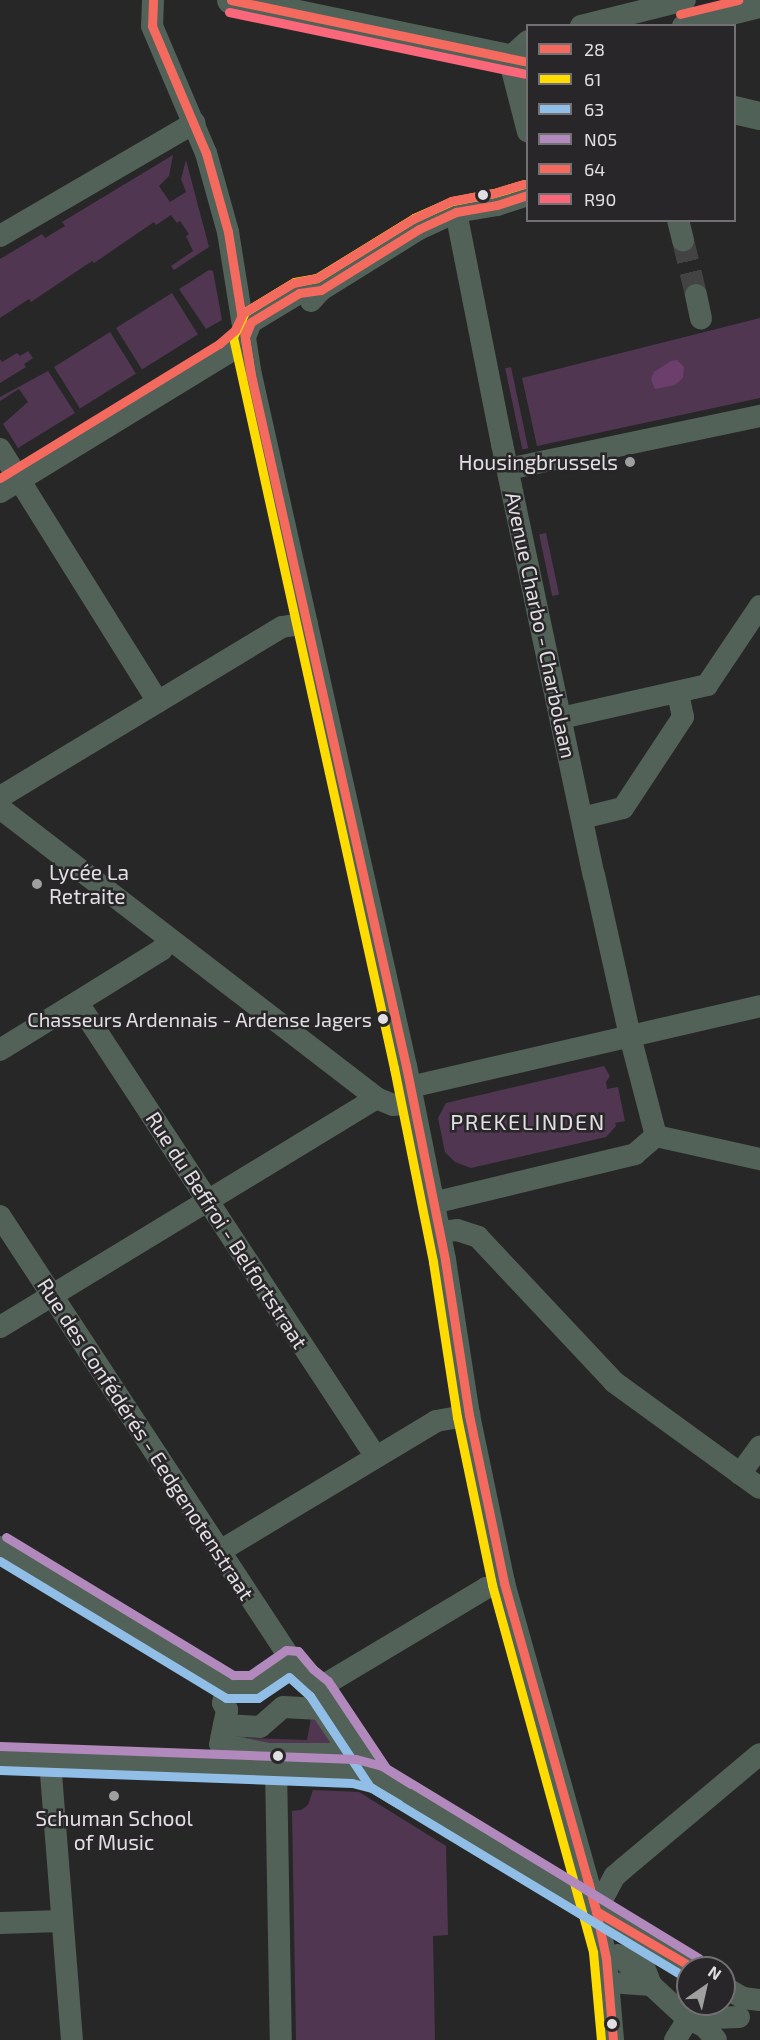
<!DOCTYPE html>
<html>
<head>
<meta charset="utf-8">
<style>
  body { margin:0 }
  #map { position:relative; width:760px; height:2040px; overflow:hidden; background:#272727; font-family:"Exo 2",sans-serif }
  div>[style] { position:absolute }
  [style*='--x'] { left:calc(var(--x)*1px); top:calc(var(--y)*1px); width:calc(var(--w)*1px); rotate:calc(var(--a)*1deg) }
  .green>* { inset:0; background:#513651; transform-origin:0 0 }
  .forest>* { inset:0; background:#6c3e6c }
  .minor-tunnel>* { height:22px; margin-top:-11px; transform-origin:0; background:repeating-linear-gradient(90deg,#434343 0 22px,transparent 0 33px) }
  .minor>* { height:22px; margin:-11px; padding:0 11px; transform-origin:11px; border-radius:11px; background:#526258 }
  .major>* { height:28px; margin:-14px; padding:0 14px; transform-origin:14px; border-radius:14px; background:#506258 }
  .bus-1>* { height:9px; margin:-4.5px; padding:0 4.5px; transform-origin:4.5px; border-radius:4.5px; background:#f46a5f }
  .bus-2>* { height:9px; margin:-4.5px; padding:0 4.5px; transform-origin:4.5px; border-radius:4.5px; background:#ffdc01 }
  .bus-3>* { height:9px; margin:-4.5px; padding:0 4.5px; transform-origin:4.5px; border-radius:4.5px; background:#91bee7 }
  .bus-4>* { height:9px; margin:-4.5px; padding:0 4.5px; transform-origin:4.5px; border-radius:4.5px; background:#b289bc }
  .bus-5>* { height:9px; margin:-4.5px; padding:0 4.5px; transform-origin:4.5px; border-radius:4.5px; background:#f46a5f }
  .bus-6>* { height:9px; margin:-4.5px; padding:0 4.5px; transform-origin:4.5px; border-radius:4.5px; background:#fa677a }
  .dots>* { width:16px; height:16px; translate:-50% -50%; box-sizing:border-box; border:3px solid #282628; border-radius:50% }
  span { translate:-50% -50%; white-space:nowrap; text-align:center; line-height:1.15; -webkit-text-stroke:5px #282628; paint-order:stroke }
  .bus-label { font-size:20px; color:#e1dfe1 }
  .right { translate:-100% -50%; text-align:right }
  .poi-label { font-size:21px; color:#e1dfe1 }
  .left { translate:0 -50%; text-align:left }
  .street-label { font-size:21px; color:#e1dfe1 }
  .neighbourhood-label { font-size:22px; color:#e1dfe1; letter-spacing:1.5px }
  .legend { position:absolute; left:526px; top:24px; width:210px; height:198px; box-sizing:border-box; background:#282628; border:2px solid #727072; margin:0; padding:8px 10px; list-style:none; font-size:18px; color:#e1dfe1 }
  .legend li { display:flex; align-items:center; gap:12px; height:30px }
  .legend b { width:30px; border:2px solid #727072 }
  .north { position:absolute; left:676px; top:1956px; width:60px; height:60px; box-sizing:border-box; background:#282628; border:2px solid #727072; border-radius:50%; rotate:34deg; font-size:16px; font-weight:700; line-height:24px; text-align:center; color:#e1dfe1 }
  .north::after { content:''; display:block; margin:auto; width:21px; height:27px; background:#a09fa0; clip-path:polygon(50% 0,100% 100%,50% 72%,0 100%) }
</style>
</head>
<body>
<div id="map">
  <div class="green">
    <div style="clip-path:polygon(173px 155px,169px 176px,159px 186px,170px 202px,186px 192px,181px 179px,186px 160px,209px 247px,174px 270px,171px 266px,193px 251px,186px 236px,189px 234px,180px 221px,177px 223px,171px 215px,156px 225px,154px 222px,94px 263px,92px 261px,31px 302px,29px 299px,0 318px,0 259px,42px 234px,45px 238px,65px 226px,62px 222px)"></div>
    <div style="clip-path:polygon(209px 270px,213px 271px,222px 320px,206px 329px,179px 289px)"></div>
    <div style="left:172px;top:293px;width:49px;height:66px;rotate:58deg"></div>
    <div style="clip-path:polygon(760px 318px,760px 398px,537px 446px,522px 378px)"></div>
    <div style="left:110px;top:332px;width:49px;height:66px;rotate:58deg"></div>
    <div style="clip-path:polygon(28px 351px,33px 358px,24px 364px,26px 367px,0 383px,0 359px,2px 362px,17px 353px,20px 356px)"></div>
    <div style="left:511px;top:367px;width:83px;height:6px;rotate:78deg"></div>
    <div style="clip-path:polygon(48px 371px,75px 413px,18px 448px,3px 424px,28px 402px,19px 389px,0 401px,0 397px)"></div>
    <div style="left:546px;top:533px;width:63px;height:7px;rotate:78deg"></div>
    <div style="clip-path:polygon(604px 1066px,610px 1076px,606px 1082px,607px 1089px,618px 1087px,625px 1121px,615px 1123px,616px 1126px,606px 1137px,471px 1168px,455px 1162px,445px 1152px,438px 1118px,446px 1103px)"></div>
    <div style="clip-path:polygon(312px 1713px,336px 1744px,239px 1744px,245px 1734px,246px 1738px,307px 1740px)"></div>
    <div style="clip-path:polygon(313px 1790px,359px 1792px,446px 1846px,448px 1935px,433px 1936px,435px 2040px,296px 2040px,292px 1811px,301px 1810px,308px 1805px)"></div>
  </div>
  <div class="forest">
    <div style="clip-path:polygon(677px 360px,684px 367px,683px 378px,675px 385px,655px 389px,651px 379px,654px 372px,671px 361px)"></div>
  </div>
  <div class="minor-tunnel">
    <div style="--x:683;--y:240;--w:57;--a:76.7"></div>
  </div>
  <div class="minor">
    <div style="--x:153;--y:0;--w:26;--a:92"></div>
    <div style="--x:152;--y:26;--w:138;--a:67"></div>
    <div style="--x:206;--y:153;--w:82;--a:74.4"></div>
    <div style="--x:228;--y:232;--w:145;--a:80.9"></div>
    <div style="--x:251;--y:375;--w:708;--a:77.36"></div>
    <div style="--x:406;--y:1066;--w:198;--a:78.6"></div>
    <div style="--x:445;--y:1260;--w:157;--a:81.2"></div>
    <div style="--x:469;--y:1415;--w:172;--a:78.2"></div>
    <div style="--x:504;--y:1583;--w:341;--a:74.3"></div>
    <div style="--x:596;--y:1911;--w:48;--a:78"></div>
    <div style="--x:606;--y:1958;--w:82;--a:85.1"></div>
    <div style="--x:581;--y:26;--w:107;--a:-14"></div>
    <div style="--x:683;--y:26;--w:79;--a:-13.9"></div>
    <div style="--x:528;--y:41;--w:25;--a:138"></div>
    <div style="--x:509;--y:58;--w:76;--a:75.6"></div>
    <div style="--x:456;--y:212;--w:237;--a:78.8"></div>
    <div style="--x:502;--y:444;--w:441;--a:78"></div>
    <div style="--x:594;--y:875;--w:165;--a:77.4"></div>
    <div style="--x:630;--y:1036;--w:103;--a:75.4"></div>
    <div style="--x:678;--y:220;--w:21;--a:76"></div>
    <div style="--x:0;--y:236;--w:225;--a:-30.2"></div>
    <div style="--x:696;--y:295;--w:24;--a:78"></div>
    <div style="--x:311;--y:301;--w:15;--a:-48"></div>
    <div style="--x:321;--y:290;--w:115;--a:-31.9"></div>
    <div style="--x:419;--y:229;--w:41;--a:-24.7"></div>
    <div style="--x:456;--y:212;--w:42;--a:-9.7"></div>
    <div style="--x:497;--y:205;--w:33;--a:-18"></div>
    <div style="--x:0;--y:449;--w:298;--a:58"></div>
    <div style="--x:508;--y:469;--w:258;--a:-11.9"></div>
    <div style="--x:0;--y:492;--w:265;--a:-31.4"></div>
    <div style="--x:226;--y:354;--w:25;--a:-42"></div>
    <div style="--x:245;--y:337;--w:16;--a:-68"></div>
    <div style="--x:251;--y:322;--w:56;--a:-31.1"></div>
    <div style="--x:299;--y:293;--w:22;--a:-8"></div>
    <div style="--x:561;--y:718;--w:150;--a:-12.7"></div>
    <div style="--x:707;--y:685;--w:95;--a:-56.1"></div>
    <div style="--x:0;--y:797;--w:329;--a:-31.1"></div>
    <div style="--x:282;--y:627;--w:25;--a:-9"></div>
    <div style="--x:0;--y:808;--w:475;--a:37.6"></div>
    <div style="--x:376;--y:1098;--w:18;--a:22"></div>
    <div style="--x:393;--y:1105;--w:20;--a:-6"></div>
    <div style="--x:582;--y:818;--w:42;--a:-13.7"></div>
    <div style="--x:623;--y:808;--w:109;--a:-56.6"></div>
    <div style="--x:683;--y:717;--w:25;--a:-102"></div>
    <div style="--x:78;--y:1003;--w:543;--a:56.72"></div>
    <div style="--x:0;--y:1050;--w:190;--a:-31.8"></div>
    <div style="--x:161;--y:950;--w:13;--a:-51"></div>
    <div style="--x:410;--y:1087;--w:359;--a:-13"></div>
    <div style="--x:656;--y:1136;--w:107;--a:12.5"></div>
    <div style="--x:433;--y:1203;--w:208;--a:-13.6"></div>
    <div style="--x:635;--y:1154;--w:28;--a:-41"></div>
    <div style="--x:0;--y:1216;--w:532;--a:56.73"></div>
    <div style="--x:439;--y:1232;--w:18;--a:-6"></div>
    <div style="--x:457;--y:1230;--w:22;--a:18"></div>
    <div style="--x:478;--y:1237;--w:199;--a:46.8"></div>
    <div style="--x:614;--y:1382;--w:180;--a:36"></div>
    <div style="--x:0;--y:1327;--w:440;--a:-31.3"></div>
    <div style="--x:740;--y:1474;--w:34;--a:-54"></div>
    <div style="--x:0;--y:1547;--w:269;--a:31.3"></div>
    <div style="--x:230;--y:1687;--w:24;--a:0"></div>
    <div style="--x:254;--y:1687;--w:46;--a:-34.4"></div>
    <div style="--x:292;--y:1661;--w:21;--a:53"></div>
    <div style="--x:305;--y:1678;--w:17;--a:36"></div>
    <div style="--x:319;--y:1688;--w:106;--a:56.9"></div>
    <div style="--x:220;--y:1551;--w:252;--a:-31"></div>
    <div style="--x:436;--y:1421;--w:34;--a:-10"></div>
    <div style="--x:319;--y:1688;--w:195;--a:-30.9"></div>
    <div style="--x:486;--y:1588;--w:19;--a:-16"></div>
    <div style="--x:224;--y:1725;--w:36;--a:3"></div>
    <div style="--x:260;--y:1727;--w:30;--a:-41"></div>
    <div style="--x:283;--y:1707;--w:38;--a:3"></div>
    <div style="--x:321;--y:1709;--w:36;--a:56"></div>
    <div style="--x:341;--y:1739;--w:15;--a:90"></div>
    <div style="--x:221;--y:1739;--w:30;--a:-78"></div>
    <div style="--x:227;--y:1710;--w:8;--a:-120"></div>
    <div style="--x:223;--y:1703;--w:4;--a:-76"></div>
    <div style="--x:220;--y:1744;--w:49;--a:11.8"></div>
    <div style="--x:268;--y:1754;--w:83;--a:0"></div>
    <div style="--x:0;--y:1758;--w:276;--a:1.9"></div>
    <div style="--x:276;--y:1767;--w:78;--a:2.9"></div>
    <div style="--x:354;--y:1771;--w:24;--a:15"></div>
    <div style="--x:377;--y:1777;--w:369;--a:31.2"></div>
    <div style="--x:50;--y:1761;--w:280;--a:85.5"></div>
    <div style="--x:276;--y:1767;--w:273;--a:89"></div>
    <div style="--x:596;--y:1911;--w:40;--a:-62"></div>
    <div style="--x:615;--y:1876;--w:12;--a:-42"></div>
    <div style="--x:624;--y:1868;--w:177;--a:-40"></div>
    <div style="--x:0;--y:1923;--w:61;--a:-1.9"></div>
    <div style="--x:635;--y:1944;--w:44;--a:68.7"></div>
    <div style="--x:651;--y:1985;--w:50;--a:42.6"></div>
    <div style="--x:688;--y:2019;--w:51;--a:-2.2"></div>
    <div style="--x:618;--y:1955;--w:45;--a:42.3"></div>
    <div style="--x:651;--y:1985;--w:28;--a:-176"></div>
    <div style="--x:724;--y:1987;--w:22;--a:30"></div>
    <div style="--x:743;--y:1998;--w:17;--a:7"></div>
    <div style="--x:675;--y:2040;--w:25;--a:-58"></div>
    <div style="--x:688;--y:2019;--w:17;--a:24"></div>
    <div style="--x:704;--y:2026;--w:18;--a:49"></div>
  </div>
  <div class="major">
    <div style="--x:231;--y:0;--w:303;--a:11.8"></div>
    <div style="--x:734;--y:110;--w:27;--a:13"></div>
  </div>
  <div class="bus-1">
    <div style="--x:153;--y:0;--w:26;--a:92"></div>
    <div style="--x:152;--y:26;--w:138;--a:67"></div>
    <div style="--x:206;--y:153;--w:82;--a:74.4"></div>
    <div style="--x:228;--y:232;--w:145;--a:80.9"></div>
    <div style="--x:251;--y:375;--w:708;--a:77.36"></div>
    <div style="--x:406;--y:1066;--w:198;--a:78.6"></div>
    <div style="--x:445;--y:1260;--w:157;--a:81.2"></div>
    <div style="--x:469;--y:1415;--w:172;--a:78.2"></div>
    <div style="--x:504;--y:1583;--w:341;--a:74.3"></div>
    <div style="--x:596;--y:1911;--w:48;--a:78"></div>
    <div style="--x:606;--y:1958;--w:82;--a:85.1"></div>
    <div style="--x:231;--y:0;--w:303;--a:11.8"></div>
    <div style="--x:251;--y:376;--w:39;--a:-99"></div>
    <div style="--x:245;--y:337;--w:16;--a:-68"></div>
    <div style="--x:251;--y:322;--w:56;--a:-31.1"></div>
    <div style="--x:299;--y:293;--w:22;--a:-8"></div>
    <div style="--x:321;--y:290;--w:115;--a:-31.9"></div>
    <div style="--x:419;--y:229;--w:41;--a:-24.7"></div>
    <div style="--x:456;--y:212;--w:42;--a:-9.7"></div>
    <div style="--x:497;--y:205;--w:33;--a:-18"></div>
    <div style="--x:587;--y:1878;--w:34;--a:75"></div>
    <div style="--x:596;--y:1911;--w:113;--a:30.4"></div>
  </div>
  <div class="bus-2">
    <div style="--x:524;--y:184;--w:31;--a:163"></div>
    <div style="--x:494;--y:193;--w:43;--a:169.2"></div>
    <div style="--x:452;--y:201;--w:42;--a:155.9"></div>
    <div style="--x:414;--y:218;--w:114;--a:148.3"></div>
    <div style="--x:317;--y:278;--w:23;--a:170"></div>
    <div style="--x:294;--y:282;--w:57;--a:148.5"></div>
    <div style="--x:245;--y:312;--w:28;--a:116"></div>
    <div style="--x:233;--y:337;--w:749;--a:77.58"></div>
    <div style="--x:394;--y:1068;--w:198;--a:78.6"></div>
    <div style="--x:433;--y:1262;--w:157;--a:81.2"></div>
    <div style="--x:457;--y:1417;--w:172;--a:78.2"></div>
    <div style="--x:492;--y:1585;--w:381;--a:74.6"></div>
    <div style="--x:593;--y:1952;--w:88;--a:84.8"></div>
  </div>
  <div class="bus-3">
    <div style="--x:0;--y:1561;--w:264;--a:31.2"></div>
    <div style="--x:226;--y:1698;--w:32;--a:0"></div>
    <div style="--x:258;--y:1698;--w:37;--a:-34"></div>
    <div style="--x:289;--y:1677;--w:28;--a:42"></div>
    <div style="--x:310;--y:1696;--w:109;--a:56.6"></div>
    <div style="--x:370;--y:1787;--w:370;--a:31.1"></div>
    <div style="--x:0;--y:1770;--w:352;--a:2.1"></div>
    <div style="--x:352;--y:1783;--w:21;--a:14"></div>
    <div style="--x:372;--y:1788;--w:31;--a:31"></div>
  </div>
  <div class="bus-4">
    <div style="--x:6;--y:1537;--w:266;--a:31.3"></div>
    <div style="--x:233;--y:1675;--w:17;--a:0"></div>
    <div style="--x:250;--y:1675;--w:44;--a:-34.8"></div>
    <div style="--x:286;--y:1650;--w:12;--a:5"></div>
    <div style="--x:298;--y:1651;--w:23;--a:50"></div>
    <div style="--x:313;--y:1669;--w:19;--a:39"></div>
    <div style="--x:328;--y:1681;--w:105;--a:56.3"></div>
    <div style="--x:386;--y:1768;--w:366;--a:31.3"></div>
    <div style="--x:0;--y:1746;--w:356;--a:2.1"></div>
    <div style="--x:356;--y:1759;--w:27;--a:15"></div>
    <div style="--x:382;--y:1766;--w:34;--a:32"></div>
  </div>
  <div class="bus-5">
    <div style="--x:680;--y:14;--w:60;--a:-13.6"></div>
    <div style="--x:0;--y:478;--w:257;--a:-31.5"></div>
    <div style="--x:219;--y:344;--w:21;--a:-41"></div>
    <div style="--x:235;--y:330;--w:19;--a:-65"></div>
    <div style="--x:243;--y:313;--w:58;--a:-31"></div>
    <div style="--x:293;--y:283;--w:25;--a:-12"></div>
    <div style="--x:317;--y:278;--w:113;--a:-31.6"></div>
    <div style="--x:413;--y:219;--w:42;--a:-25.3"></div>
    <div style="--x:451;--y:201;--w:44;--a:-10.5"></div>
    <div style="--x:494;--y:193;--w:31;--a:-17"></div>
  </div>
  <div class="bus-6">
    <div style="--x:229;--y:12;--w:303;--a:11.8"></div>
  </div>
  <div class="dots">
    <div style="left:483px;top:195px;background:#e1dfe1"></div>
    <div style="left:630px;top:462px;background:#a09fa0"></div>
    <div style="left:37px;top:884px;background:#a09fa0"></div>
    <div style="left:383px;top:1019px;background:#e1dfe1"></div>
    <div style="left:278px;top:1756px;background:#e1dfe1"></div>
    <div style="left:114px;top:1796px;background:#a09fa0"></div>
    <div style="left:612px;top:2024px;background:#e1dfe1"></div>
  </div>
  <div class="bus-label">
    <span class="right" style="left:372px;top:1019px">Chasseurs Ardennais - Ardense Jagers</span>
  </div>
  <div class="poi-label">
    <span class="right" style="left:618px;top:462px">Housingbrussels</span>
    <span class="left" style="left:49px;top:884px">Lycée La<br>Retraite</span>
    <span style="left:114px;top:1830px">Schuman School<br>of Music</span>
  </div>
  <div class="street-label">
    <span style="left:541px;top:625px;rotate:78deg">Avenue Charbo - Charbolaan</span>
    <span style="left:227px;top:1230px;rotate:57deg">Rue du Beffroi - Belfortstraat</span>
    <span style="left:146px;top:1439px;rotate:57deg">Rue des Confédérés - Eedgenotenstraat</span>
  </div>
  <div class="neighbourhood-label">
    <span style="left:528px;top:1122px">PREKELINDEN</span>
  </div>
  <ul class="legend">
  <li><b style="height:8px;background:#f46a5f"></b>28</li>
  <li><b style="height:8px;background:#ffdc01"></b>61</li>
  <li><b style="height:8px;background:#91bee7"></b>63</li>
  <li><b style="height:8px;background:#b289bc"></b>N05</li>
  <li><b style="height:8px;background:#f46a5f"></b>64</li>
  <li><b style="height:8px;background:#fa677a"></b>R90</li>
  </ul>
  <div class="north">N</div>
</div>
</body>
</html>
